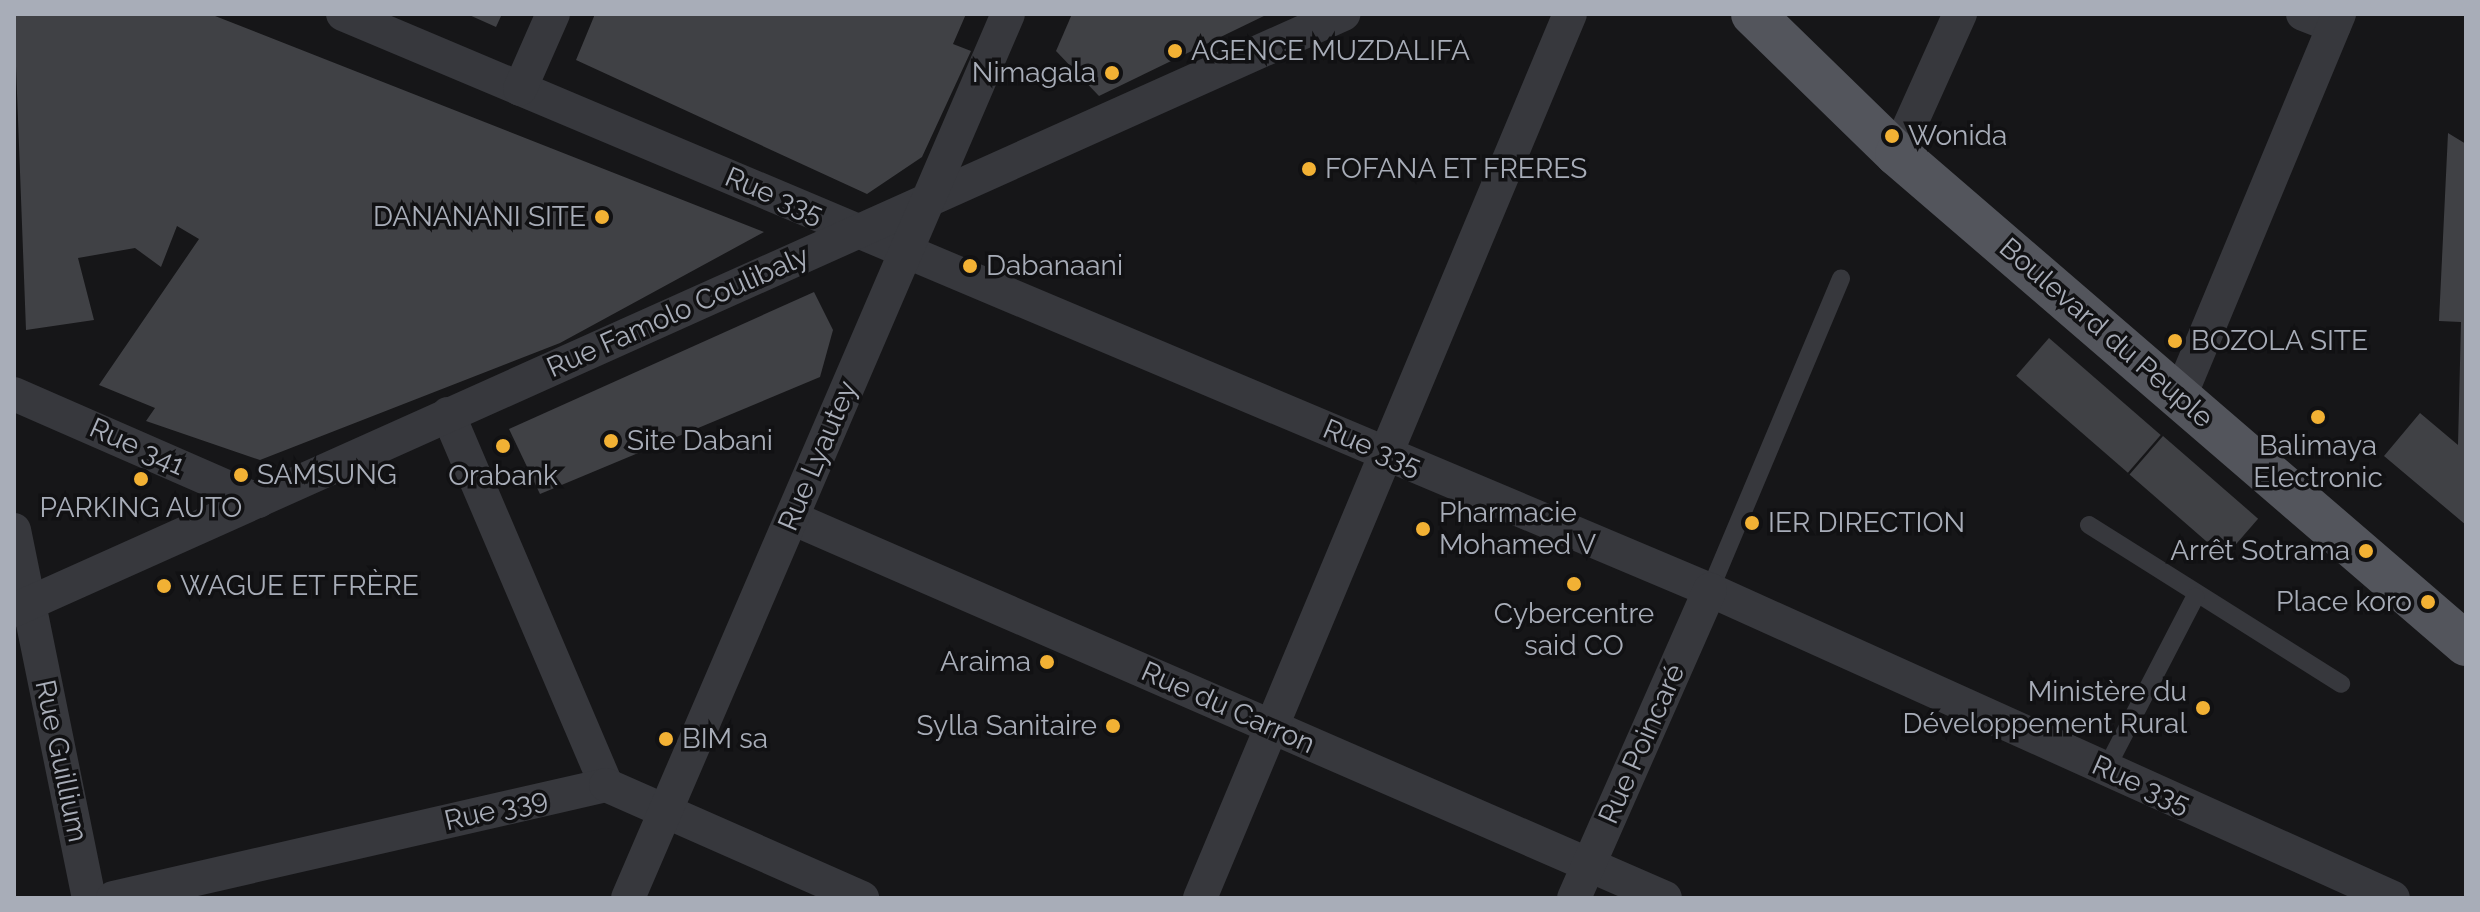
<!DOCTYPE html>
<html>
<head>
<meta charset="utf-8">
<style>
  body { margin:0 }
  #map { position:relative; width:2480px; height:912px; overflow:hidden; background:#161618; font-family:Raleway,sans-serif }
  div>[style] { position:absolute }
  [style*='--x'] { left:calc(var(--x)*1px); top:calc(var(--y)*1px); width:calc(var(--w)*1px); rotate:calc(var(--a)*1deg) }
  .building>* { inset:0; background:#404145; transform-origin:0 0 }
  .lane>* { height:18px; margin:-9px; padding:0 9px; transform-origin:9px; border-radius:9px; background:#37383d }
  .street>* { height:34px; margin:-17px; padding:0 17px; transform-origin:17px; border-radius:17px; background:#37383d }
  .primary>* { height:44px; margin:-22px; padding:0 22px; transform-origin:22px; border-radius:22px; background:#53555c }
  .dots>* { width:22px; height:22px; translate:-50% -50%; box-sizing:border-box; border:4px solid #111113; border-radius:50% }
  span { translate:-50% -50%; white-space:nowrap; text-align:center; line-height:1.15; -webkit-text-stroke:7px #111113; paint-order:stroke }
  .poi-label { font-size:28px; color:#a8adb8 }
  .left { translate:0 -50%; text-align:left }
  .right { translate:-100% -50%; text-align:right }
  .street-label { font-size:28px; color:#a8adb8 }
  .frame { position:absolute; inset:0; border:16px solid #a8adb8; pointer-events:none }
</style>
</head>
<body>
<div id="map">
  <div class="building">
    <div style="clip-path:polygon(14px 14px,210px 14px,764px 232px,560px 343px,260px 460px,146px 421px,155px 408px,99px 385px,199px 239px,177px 226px,161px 267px,135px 248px,78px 258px,94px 320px,26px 330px)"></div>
    <div style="clip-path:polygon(467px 14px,502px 14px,496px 27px)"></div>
    <div style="clip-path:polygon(595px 14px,966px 14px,953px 44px,971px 51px,922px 157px,867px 194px,576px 60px)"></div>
    <div style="clip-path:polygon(1072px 14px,1268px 14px,1099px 96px,1056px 51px)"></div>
    <div style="clip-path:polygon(2448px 133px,2466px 144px,2466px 525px,2384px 456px,2420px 413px,2458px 445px,2461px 322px,2439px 321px)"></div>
    <div style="clip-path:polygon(814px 292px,833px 330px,820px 377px,540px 494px,509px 429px)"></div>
    <div style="left:2049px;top:338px;width:148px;height:50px;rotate:41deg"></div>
    <div style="left:2163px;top:436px;width:126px;height:51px;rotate:41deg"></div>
  </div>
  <div class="lane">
    <div style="--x:2089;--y:525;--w:298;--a:32.2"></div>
    <div style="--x:1710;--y:590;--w:338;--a:-67.2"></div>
    <div style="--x:2106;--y:769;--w:194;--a:-62.6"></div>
  </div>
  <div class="street">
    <div style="--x:343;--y:14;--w:1483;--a:22.85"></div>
    <div style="--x:1710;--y:590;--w:749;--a:24.27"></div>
    <div style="--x:2303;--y:14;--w:33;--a:21"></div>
    <div style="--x:520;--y:89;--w:82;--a:-66.3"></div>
    <div style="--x:1897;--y:154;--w:154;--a:-65.8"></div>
    <div style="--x:14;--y:394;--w:267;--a:23.6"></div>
    <div style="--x:2180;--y:396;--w:414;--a:-67.4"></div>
    <div style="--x:448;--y:414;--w:403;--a:66.9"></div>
    <div style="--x:792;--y:518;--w:952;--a:23.52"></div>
    <div style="--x:14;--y:530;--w:376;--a:78.5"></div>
    <div style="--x:14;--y:610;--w:1457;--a:-24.15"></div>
    <div style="--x:113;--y:898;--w:506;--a:-12.91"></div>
    <div style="--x:606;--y:785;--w:280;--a:23.8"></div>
    <div style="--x:628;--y:898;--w:962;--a:-66.74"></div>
    <div style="--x:1200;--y:898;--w:958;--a:-67.29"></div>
    <div style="--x:1574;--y:898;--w:337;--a:-66.2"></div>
  </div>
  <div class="primary">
    <div style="--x:1753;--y:14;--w:201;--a:44.2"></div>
    <div style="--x:1897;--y:154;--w:751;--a:40.73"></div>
  </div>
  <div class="dots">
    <div style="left:1175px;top:51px;background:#f2b134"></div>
    <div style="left:1112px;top:73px;background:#f2b134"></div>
    <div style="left:1892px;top:136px;background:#f2b134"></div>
    <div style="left:1309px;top:169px;background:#f2b134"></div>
    <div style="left:602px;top:217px;background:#f2b134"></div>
    <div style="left:970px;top:266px;background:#f2b134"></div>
    <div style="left:2175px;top:341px;background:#f2b134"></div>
    <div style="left:2318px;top:417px;background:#f2b134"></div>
    <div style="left:611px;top:441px;background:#f2b134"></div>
    <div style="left:503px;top:446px;background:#f2b134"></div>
    <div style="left:241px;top:475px;background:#f2b134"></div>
    <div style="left:141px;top:479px;background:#f2b134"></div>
    <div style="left:1752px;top:523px;background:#f2b134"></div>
    <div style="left:1423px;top:529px;background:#f2b134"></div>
    <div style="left:2366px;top:551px;background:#f2b134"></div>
    <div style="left:1574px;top:584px;background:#f2b134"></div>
    <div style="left:164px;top:586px;background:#f2b134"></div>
    <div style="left:2428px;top:602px;background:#f2b134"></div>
    <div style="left:1047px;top:662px;background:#f2b134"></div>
    <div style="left:2203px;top:708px;background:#f2b134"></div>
    <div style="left:1113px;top:726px;background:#f2b134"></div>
    <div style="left:666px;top:739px;background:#f2b134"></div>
  </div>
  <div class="poi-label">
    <span class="left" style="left:1191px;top:51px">AGENCE MUZDALIFA</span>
    <span class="right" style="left:1096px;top:73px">Nimagala</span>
    <span class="left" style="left:1908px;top:136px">Wonida</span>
    <span class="left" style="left:1325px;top:169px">FOFANA ET FRERES</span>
    <span class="right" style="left:586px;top:217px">DANANANI SITE</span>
    <span class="left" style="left:986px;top:266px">Dabanaani</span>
    <span class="left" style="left:2191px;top:341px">BOZOLA SITE</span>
    <span class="left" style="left:627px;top:441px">Site Dabani</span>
    <span style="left:2318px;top:462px">Balimaya<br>Electronic</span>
    <span class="left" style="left:257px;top:475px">SAMSUNG</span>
    <span style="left:503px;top:476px">Orabank</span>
    <span style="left:141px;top:508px">PARKING AUTO</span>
    <span class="left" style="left:1439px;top:529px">Pharmacie<br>Mohamed V</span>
    <span class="left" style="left:1768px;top:523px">IER DIRECTION</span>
    <span class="right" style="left:2350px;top:551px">Arrêt Sotrama</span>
    <span class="left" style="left:180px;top:586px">WAGUE ET FRÈRE</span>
    <span class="right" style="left:2412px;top:602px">Place koro</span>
    <span style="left:1574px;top:630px">Cybercentre<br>said CO</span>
    <span class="right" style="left:1031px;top:662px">Araima</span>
    <span class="right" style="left:2187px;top:708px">Ministère du<br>Développement Rural</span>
    <span class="right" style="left:1097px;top:726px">Sylla Sanitaire</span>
    <span class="left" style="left:682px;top:739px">BIM sa</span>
  </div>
  <div class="street-label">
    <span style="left:774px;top:196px;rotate:23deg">Rue 335</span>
    <span style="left:678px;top:312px;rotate:-24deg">Rue Famolo Coulibaly</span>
    <span style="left:2106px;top:333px;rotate:41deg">Boulevard du Peuple</span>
    <span style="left:137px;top:447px;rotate:24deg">Rue 341</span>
    <span style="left:1372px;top:448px;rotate:23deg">Rue 335</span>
    <span style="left:818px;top:456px;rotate:-67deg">Rue Lyautey</span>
    <span style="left:1228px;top:708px;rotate:24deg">Rue du Carron</span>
    <span style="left:1642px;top:744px;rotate:-66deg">Rue Poincaré</span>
    <span style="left:61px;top:761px;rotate:78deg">Rue Guillium</span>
    <span style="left:2141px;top:785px;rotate:24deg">Rue 335</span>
    <span style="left:496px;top:810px;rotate:-13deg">Rue 339</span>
  </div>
  <div class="frame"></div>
</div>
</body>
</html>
